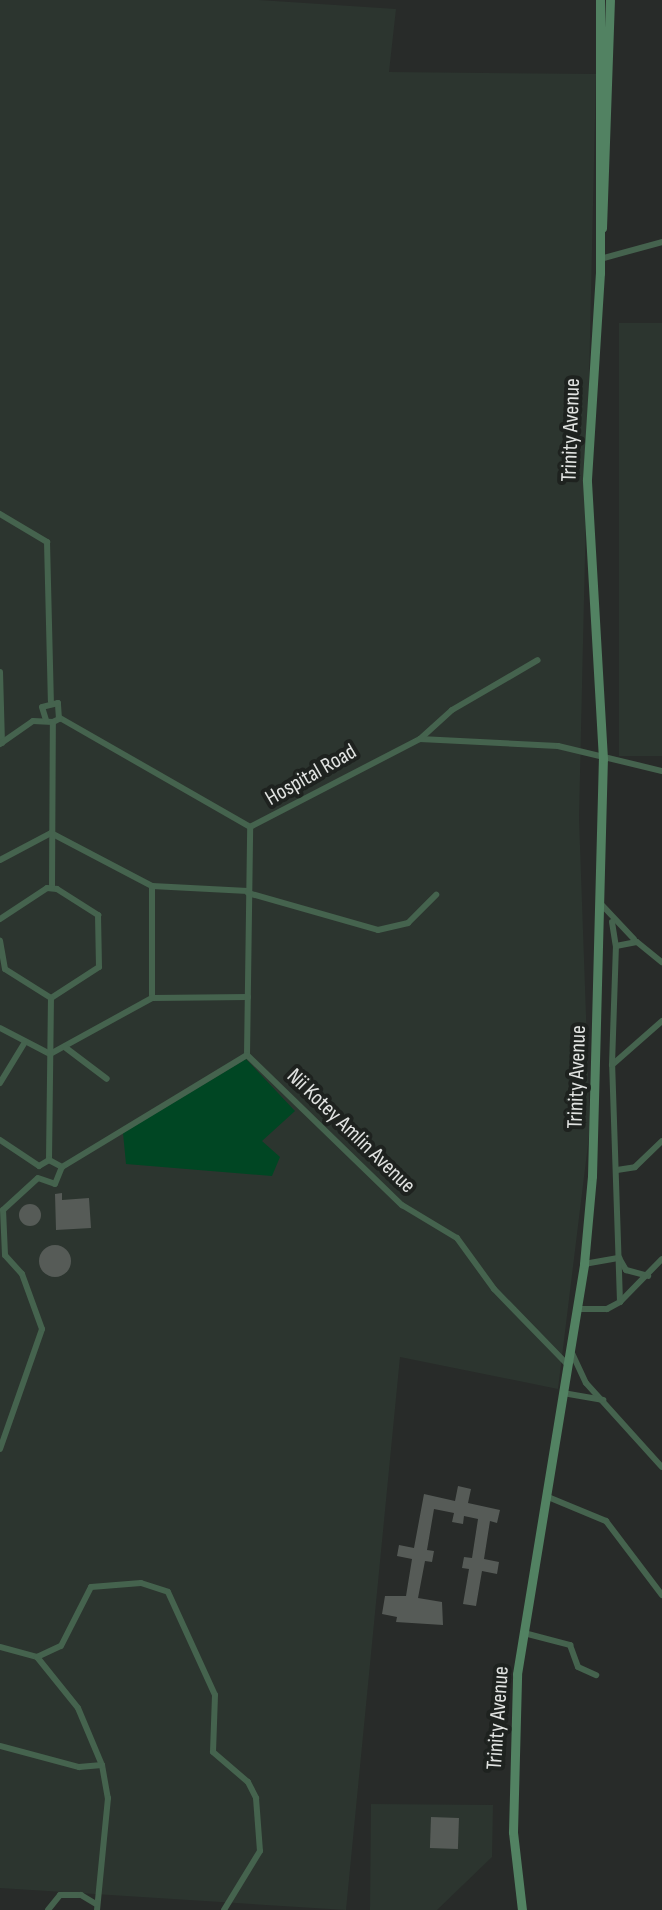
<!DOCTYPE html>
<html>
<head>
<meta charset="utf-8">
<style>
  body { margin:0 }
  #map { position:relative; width:662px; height:1910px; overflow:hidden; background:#282b29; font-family:"Sofia Sans Condensed",sans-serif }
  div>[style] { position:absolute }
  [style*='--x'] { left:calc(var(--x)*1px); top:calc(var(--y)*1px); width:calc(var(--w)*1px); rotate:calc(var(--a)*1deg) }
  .built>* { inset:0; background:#2c352f; transform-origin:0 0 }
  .green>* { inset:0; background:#004623 }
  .building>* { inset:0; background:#565b57; transform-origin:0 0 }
  .round { border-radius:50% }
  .street>* { height:6px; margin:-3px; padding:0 3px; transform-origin:3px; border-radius:3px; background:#45634e }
  .secondary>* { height:9px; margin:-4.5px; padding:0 4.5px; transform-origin:4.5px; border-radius:4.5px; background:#528262 }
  span { translate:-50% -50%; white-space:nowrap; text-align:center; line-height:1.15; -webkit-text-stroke:8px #1e221f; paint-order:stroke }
  .street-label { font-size:22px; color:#e1e3e1 }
</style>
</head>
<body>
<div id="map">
  <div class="built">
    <div style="clip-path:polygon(0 0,259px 0,396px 9px,389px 72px,596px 74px,579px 818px,590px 1128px,558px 1389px,400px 1357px,346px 1910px,0 1888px)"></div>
    <div style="left:619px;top:323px;width:43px;height:433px"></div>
    <div style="clip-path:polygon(371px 1804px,493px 1805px,492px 1857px,437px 1910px,370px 1910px)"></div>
  </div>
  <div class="green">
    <div style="clip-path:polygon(246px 1059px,295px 1111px,262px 1141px,280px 1157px,272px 1176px,126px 1164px,123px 1133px)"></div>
  </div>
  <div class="building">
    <div style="clip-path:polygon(62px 1193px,62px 1200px,89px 1198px,91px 1228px,56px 1230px,55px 1194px)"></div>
    <div class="round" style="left:19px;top:1204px;width:22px;height:22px"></div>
    <div class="round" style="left:39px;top:1245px;width:32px;height:32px"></div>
    <div style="clip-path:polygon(458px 1486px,471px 1489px,468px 1503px,500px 1510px,497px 1523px,490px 1521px,484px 1559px,499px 1562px,497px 1574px,482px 1571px,476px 1606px,463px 1604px,469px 1569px,462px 1568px,464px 1557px,472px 1558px,478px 1519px,464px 1516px,463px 1524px,452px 1522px,454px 1513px,434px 1509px,427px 1550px,434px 1551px,432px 1562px,425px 1561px,418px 1598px,442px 1602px,443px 1625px,396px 1622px,397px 1617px,382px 1614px,385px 1596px,406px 1596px,412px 1559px,397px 1556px,399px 1545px,414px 1548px,424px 1494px,455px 1501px)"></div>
    <div style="left:431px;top:1817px;width:28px;height:31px;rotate:2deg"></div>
  </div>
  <div class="street">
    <div style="--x:600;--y:259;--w:64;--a:-15.3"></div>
    <div style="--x:0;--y:514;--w:55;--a:30.8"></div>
    <div style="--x:47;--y:542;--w:159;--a:88.6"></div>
    <div style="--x:0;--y:672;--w:71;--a:88.4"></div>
    <div style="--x:60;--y:718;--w:219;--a:29.8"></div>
    <div style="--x:250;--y:827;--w:191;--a:-27.4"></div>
    <div style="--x:420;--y:739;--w:138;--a:2.9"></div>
    <div style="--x:558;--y:746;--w:107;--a:13.5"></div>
    <div style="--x:33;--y:721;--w:20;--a:3"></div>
    <div style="--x:53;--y:722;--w:7;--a:-27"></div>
    <div style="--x:59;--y:719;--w:16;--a:-94"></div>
    <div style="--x:58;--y:703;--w:16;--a:166"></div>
    <div style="--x:42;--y:707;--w:14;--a:73"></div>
    <div style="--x:420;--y:739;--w:43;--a:-42.2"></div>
    <div style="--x:452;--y:710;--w:99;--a:-30.2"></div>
    <div style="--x:0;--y:744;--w:40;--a:-34.9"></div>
    <div style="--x:0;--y:860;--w:58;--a:-27.9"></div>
    <div style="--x:51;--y:833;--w:114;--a:27.7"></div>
    <div style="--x:152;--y:886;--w:112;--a:90"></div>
    <div style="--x:152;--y:998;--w:116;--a:151.2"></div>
    <div style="--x:50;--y:1054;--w:56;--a:-152.5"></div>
    <div style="--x:152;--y:886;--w:96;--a:3"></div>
    <div style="--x:52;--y:888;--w:166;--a:-89.7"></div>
    <div style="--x:248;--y:893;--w:135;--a:15.9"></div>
    <div style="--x:378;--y:930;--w:31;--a:-13"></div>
    <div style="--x:408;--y:923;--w:40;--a:-45"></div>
    <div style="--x:601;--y:904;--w:48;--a:46.7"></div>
    <div style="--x:0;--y:919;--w:56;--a:-33.4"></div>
    <div style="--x:47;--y:888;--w:10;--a:6"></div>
    <div style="--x:57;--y:889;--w:49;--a:32.4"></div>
    <div style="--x:98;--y:915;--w:52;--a:88.9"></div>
    <div style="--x:99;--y:967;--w:57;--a:147.1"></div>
    <div style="--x:51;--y:998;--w:54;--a:-147.8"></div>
    <div style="--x:5;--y:969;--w:29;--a:-100"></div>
    <div style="--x:612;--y:922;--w:24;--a:81"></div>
    <div style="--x:152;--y:998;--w:96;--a:-0.6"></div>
    <div style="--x:66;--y:1048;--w:51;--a:37.1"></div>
    <div style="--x:247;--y:1055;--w:216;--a:44.1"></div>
    <div style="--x:402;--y:1205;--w:64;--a:31"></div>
    <div style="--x:457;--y:1238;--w:63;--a:54"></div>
    <div style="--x:494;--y:1289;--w:105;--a:45.8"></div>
    <div style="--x:247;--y:1055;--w:228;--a:-89.2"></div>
    <div style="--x:612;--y:1065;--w:67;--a:-41.3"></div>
    <div style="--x:0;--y:1083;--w:48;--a:-58.6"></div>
    <div style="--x:0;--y:1140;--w:47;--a:33.7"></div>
    <div style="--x:49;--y:1160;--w:162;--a:-89.3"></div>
    <div style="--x:39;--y:1166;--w:12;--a:-31"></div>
    <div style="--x:49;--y:1160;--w:15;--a:28"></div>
    <div style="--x:62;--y:1167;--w:216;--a:-31.2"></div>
    <div style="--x:617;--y:1170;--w:18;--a:-9"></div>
    <div style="--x:635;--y:1167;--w:37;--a:-44"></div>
    <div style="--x:38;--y:1178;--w:18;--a:19"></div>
    <div style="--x:55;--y:1184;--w:18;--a:-68"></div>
    <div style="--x:584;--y:1264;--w:36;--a:-10"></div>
    <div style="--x:619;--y:1258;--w:14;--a:60"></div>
    <div style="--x:626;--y:1270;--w:23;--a:15"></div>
    <div style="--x:620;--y:1302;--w:237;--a:-91.9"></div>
    <div style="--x:612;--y:1065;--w:119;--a:-88.1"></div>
    <div style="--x:616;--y:946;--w:21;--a:-11"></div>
    <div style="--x:637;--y:942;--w:32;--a:39"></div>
    <div style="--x:577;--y:1309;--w:30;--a:0"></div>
    <div style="--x:607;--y:1309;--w:15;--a:-28"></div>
    <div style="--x:620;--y:1302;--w:60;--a:-45.7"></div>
    <div style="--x:571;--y:1351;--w:35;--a:65"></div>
    <div style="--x:586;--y:1383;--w:113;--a:47.9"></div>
    <div style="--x:563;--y:1393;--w:41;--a:9.9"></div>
    <div style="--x:0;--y:1449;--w:127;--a:-70.7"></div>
    <div style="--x:42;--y:1329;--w:59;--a:-110"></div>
    <div style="--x:22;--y:1274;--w:25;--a:-132"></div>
    <div style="--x:5;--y:1255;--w:45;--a:-92.5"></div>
    <div style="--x:3;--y:1210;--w:47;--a:-42.4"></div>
    <div style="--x:548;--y:1497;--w:63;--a:22.5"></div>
    <div style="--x:606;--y:1521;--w:93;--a:52.9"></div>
    <div style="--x:524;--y:1633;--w:48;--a:14.6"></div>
    <div style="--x:570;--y:1645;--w:23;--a:70"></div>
    <div style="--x:578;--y:1667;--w:20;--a:24"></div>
    <div style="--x:0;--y:1647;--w:38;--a:15"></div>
    <div style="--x:37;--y:1657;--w:65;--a:51.2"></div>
    <div style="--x:78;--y:1708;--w:62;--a:67.2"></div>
    <div style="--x:102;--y:1765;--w:34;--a:80"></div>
    <div style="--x:108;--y:1798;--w:113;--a:95.6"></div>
    <div style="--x:37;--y:1657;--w:26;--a:-25"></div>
    <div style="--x:61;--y:1646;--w:66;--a:-63"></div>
    <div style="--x:91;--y:1587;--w:50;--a:-4.6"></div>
    <div style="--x:141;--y:1583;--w:28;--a:18"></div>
    <div style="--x:168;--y:1592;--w:113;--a:65.5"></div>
    <div style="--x:215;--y:1695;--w:57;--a:92"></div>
    <div style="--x:213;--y:1752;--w:46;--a:40.6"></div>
    <div style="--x:248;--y:1782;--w:18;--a:63"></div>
    <div style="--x:256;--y:1798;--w:53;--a:85.7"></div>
    <div style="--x:260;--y:1851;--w:69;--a:121.4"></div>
    <div style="--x:0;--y:1746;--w:82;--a:14.9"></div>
    <div style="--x:79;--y:1767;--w:23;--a:-5"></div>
    <div style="--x:48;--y:1910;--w:19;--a:-51"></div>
    <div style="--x:60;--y:1895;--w:21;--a:0"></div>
    <div style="--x:81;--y:1895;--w:17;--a:31"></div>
  </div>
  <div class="secondary">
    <div style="--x:602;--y:228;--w:228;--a:-88"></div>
    <div style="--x:522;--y:1910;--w:79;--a:-96.6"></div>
    <div style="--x:513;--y:1832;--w:158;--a:-88.5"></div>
    <div style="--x:517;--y:1674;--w:415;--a:-80.7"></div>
    <div style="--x:584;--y:1264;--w:88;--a:-84.8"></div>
    <div style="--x:592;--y:1176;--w:417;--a:-88.5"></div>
    <div style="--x:603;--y:759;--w:280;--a:-93.3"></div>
    <div style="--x:587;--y:479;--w:206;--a:-86.4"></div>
    <div style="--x:600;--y:273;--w:273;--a:-90"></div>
  </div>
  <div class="street-label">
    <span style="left:571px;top:430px;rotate:-88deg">Trinity Avenue</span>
    <span style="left:311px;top:775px;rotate:-30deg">Hospital Road</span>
    <span style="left:577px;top:1077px;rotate:-88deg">Trinity Avenue</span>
    <span style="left:351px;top:1131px;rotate:44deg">Nii Kotey Amlin Avenue</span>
    <span style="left:498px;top:1718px;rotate:-86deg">Trinity Avenue</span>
  </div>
</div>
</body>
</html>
